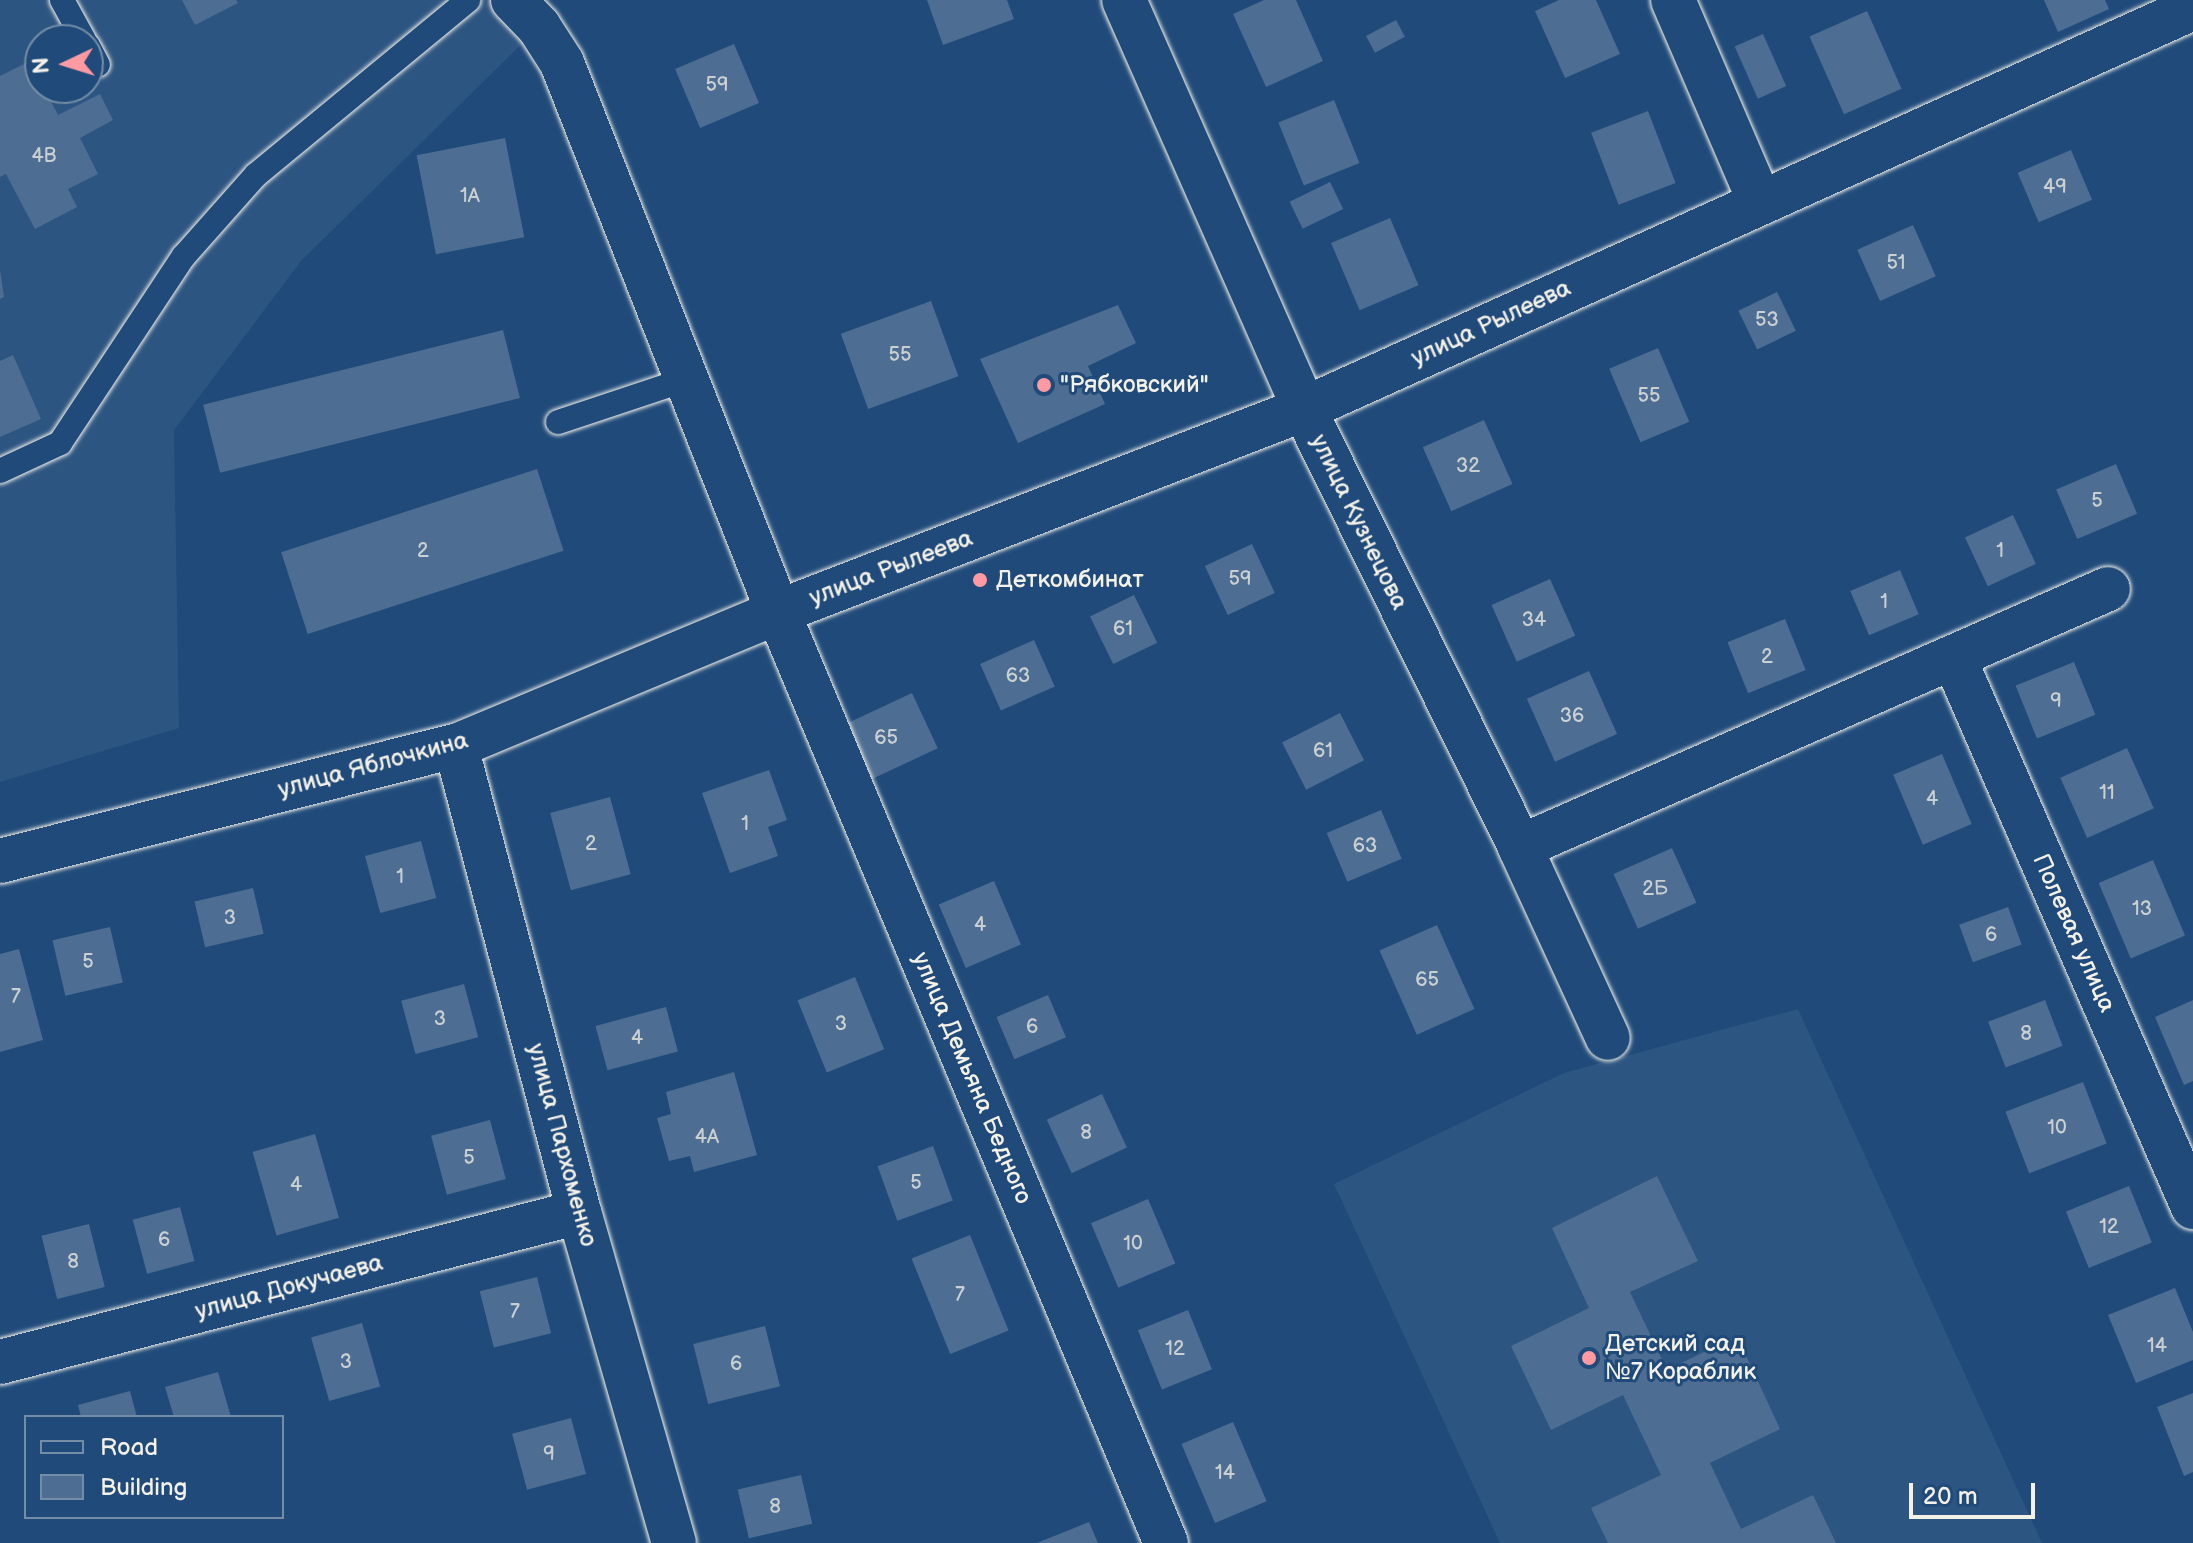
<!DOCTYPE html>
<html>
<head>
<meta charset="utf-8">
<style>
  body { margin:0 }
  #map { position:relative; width:2193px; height:1543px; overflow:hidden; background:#1f4a7a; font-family:"Balsamiq Sans",sans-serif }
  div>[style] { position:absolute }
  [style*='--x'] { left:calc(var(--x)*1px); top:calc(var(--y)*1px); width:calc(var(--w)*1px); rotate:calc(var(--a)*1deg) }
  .built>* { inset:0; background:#2d5581 }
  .building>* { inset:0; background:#4d6e92; transform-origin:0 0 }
  .roads { filter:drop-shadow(0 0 2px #f4f1e8) drop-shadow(0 0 2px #f4f1e8) }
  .lane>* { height:24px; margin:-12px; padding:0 12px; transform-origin:12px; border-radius:12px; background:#1f4a7a }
  .street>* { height:44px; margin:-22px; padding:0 22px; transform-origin:22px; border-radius:22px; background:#1f4a7a }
  .secondary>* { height:44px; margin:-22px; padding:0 22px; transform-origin:22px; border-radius:22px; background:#1f4a7a }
  .dots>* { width:22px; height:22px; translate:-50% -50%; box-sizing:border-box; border:4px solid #1f4a7a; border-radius:50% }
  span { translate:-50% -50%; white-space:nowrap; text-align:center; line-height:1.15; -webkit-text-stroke:6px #1f4a7a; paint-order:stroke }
  .number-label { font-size:20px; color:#cad0d2 }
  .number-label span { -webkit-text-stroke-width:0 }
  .street-label { font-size:24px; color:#f4f1e8 }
  .poi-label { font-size:24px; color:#f4f1e8 }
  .left { translate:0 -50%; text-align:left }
  .legend { position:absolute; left:24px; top:1415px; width:260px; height:104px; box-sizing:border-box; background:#1f4a7a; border:2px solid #748da6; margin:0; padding:10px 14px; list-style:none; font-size:24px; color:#f4f1e8 }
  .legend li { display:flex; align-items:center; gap:16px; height:40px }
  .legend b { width:40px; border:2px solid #748da6 }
  .north { position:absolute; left:24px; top:24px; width:80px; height:80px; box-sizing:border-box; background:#1f4a7a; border:2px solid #748da6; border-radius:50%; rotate:266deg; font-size:22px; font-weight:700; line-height:32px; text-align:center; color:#f4f1e8 }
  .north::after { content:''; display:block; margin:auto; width:28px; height:36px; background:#ff9aa2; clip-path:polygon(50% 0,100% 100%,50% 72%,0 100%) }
  .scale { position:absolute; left:1909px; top:1483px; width:126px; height:36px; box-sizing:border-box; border:4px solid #f4f1e8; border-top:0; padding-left:10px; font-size:24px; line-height:28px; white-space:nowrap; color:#f4f1e8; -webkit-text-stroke:6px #1f4a7a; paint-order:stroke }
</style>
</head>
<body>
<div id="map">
  <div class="built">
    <div style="clip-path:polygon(evenodd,0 0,550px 0,539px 27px,301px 261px,174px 430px,179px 728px,0 782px,0 0,40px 40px,88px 40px,88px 88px,40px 88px,40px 40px)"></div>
    <div style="clip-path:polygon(1798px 1009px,2042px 1543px,1500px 1543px,1334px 1184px,1564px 1073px)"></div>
  </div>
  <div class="building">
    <div style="clip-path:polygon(182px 0,236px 0,238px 3px,195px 25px)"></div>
    <div style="clip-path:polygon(927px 0,1007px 0,1014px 19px,943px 45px)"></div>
    <div style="clip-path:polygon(1264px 0,1296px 0,1323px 61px,1266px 87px,1233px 14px)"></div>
    <div style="clip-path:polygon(1559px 0,1596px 0,1620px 54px,1565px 78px,1535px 11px)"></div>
    <div style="clip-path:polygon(2044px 0,2105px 0,2109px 9px,2058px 32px)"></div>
    <div style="left:1867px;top:11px;width:85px;height:63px;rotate:66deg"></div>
    <div style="left:1396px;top:20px;width:19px;height:34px;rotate:62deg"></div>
    <div style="left:1763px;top:34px;width:57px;height:31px;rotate:66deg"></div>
    <div style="left:734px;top:44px;width:64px;height:64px;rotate:67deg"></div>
    <div style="clip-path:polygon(30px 61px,58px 115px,100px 94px,113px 120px,80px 138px,98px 174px,68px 189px,77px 207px,35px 229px,6px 174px,0 177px,0 76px)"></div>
    <div style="left:1334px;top:100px;width:68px;height:60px;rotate:68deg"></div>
    <div style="left:1648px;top:111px;width:77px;height:61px;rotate:69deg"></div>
    <div style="left:505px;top:138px;width:101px;height:90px;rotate:79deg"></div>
    <div style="left:2071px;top:150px;width:54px;height:58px;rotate:67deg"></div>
    <div style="left:1330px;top:182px;width:30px;height:45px;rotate:64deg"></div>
    <div style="left:1390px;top:218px;width:73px;height:64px;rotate:67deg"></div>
    <div style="left:1913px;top:225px;width:56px;height:61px;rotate:66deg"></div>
    <div style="clip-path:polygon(0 270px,4px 297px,0 299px)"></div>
    <div style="left:1777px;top:292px;width:43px;height:43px;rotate:64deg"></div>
    <div style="left:931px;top:301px;width:80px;height:96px;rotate:70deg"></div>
    <div style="clip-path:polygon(1118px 305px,1136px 343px,1088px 366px,1105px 404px,1018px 443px,980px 359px)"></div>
    <div style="left:503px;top:330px;width:70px;height:309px;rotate:76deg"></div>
    <div style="left:1658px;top:348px;width:80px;height:53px;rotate:67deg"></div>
    <div style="clip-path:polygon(13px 355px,41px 419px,0 437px,0 361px)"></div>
    <div style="left:1484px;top:420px;width:70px;height:67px;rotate:66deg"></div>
    <div style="left:2116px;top:464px;width:54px;height:65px;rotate:67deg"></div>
    <div style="left:537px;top:469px;width:86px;height:269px;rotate:72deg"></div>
    <div style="left:2013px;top:515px;width:54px;height:53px;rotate:65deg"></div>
    <div style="left:1252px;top:544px;width:54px;height:52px;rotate:65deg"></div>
    <div style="left:1900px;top:570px;width:48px;height:54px;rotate:67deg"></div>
    <div style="left:1550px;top:579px;width:62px;height:64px;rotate:66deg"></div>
    <div style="left:1134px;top:595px;width:53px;height:49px;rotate:64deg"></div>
    <div style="left:1785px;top:619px;width:55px;height:62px;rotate:68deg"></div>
    <div style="left:1034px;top:640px;width:51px;height:59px;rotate:66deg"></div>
    <div style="left:2074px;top:662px;width:57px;height:63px;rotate:68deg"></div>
    <div style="left:1589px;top:671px;width:69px;height:68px;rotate:66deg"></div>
    <div style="left:912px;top:693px;width:61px;height:85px;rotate:65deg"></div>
    <div style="left:1340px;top:713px;width:53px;height:65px;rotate:63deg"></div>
    <div style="left:2127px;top:748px;width:66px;height:73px;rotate:66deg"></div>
    <div style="left:1942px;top:754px;width:76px;height:53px;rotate:67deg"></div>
    <div style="clip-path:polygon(769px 770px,787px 820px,768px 827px,778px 856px,730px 873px,702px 793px)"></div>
    <div style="left:610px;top:797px;width:80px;height:62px;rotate:75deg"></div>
    <div style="left:1381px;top:810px;width:53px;height:59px;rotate:67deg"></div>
    <div style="left:421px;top:841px;width:59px;height:58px;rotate:75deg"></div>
    <div style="left:1672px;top:848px;width:60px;height:64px;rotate:66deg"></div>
    <div style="left:2153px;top:860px;width:82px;height:59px;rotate:67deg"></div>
    <div style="left:994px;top:881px;width:69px;height:60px;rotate:67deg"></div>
    <div style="left:253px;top:888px;width:47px;height:60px;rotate:77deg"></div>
    <div style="left:2008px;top:907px;width:40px;height:52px;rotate:70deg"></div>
    <div style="left:1437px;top:925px;width:92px;height:63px;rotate:66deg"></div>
    <div style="left:110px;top:927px;width:57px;height:59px;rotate:77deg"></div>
    <div style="clip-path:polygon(19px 949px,43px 1040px,0 1052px,0 954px)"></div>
    <div style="left:855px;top:977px;width:78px;height:62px;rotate:68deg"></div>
    <div style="left:464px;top:984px;width:55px;height:65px;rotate:75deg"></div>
    <div style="left:1048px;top:995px;width:46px;height:56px;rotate:67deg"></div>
    <div style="left:2045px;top:1000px;width:49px;height:61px;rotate:69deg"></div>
    <div style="clip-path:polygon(2193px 1000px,2193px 1081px,2184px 1085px,2155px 1017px)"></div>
    <div style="left:666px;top:1007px;width:46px;height:73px;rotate:75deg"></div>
    <div style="clip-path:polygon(734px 1072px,757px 1155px,694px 1172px,690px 1156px,669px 1161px,657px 1118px,671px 1114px,666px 1092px)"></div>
    <div style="left:2083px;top:1082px;width:66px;height:83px;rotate:69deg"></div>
    <div style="left:1102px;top:1094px;width:59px;height:61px;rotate:65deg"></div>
    <div style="left:490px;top:1120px;width:61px;height:61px;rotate:75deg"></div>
    <div style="left:315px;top:1134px;width:87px;height:65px;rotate:74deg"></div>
    <div style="left:933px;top:1146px;width:58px;height:59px;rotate:70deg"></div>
    <div style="clip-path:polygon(1657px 1176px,1698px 1261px,1630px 1292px,1667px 1370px,1737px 1336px,1780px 1429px,1710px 1463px,1741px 1529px,1813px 1495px,1836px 1543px,1608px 1543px,1591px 1508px,1661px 1475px,1623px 1395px,1551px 1430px,1511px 1346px,1589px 1308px,1552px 1228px)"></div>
    <div style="left:2129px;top:1186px;width:61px;height:68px;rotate:68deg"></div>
    <div style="left:1148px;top:1199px;width:70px;height:62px;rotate:67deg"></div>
    <div style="left:180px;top:1207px;width:56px;height:49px;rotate:75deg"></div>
    <div style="left:89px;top:1224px;width:65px;height:49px;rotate:76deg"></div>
    <div style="left:970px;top:1235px;width:103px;height:63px;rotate:68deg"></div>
    <div style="left:537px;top:1277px;width:58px;height:59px;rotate:76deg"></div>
    <div style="clip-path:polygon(2175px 1288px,2193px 1332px,2193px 1360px,2136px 1383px,2108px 1315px)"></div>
    <div style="left:1188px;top:1310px;width:64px;height:54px;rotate:68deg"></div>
    <div style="left:362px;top:1323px;width:66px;height:53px;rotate:74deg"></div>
    <div style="left:765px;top:1326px;width:62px;height:74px;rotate:76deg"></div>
    <div style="clip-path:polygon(218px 1372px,231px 1417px,174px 1417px,165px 1387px)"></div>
    <div style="clip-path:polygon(130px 1391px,137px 1417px,81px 1417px,78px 1405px)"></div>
    <div style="clip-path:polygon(2193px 1393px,2193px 1472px,2184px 1476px,2157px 1407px)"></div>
    <div style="left:571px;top:1418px;width:58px;height:61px;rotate:75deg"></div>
    <div style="left:1233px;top:1422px;width:86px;height:56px;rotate:67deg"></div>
    <div style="left:801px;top:1475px;width:50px;height:65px;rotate:77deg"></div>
    <div style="clip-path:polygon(1089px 1522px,1098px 1543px,1037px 1543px)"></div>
  </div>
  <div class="roads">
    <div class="lane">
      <div style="--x:62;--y:0;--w:46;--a:61.2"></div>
      <div style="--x:88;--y:46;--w:21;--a:62"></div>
      <div style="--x:558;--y:422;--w:136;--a:-18.4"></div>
      <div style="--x:0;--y:471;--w:66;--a:-25"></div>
      <div style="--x:60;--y:443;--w:224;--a:-56.5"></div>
      <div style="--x:184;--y:256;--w:108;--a:-48.4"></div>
      <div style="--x:256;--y:175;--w:275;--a:-39.5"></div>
    </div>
    <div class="street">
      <div style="--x:513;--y:0;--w:37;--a:46"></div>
      <div style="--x:539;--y:27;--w:43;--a:57.4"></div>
      <div style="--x:562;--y:63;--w:590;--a:68.52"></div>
      <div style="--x:778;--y:612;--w:1009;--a:67.38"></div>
      <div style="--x:1673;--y:0;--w:218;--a:66.7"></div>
      <div style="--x:1304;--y:409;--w:488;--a:63.7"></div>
      <div style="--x:1520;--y:847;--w:210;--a:65.3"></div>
      <div style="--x:1954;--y:658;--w:599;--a:66.47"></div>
      <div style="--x:1520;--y:847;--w:642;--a:-23.69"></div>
      <div style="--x:0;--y:861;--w:470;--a:-14.2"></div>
      <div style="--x:0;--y:1362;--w:598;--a:-14.52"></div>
    </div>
    <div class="secondary">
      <div style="--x:1124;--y:0;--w:447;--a:66.2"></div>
      <div style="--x:674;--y:1543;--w:344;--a:-106"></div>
      <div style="--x:579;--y:1212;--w:482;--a:-104.8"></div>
      <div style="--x:456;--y:746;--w:349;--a:-22.6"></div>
      <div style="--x:778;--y:612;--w:564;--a:-21.1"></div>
      <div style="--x:1304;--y:409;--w:975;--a:-24.28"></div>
    </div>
  </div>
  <div class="dots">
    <div style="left:1044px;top:385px;background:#ff9aa2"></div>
    <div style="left:980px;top:580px;background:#ff9aa2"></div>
    <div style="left:1589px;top:1358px;background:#ff9aa2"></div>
  </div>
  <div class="number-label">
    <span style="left:717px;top:85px">59</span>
    <span style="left:44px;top:156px">4В</span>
    <span style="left:2055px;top:187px">49</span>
    <span style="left:470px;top:196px">1А</span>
    <span style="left:1896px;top:263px">51</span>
    <span style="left:1767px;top:320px">53</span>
    <span style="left:900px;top:355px">55</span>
    <span style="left:1649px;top:396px">55</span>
    <span style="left:1468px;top:466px">32</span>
    <span style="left:2097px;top:501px">5</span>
    <span style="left:423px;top:551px">2</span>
    <span style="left:2000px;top:551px">1</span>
    <span style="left:1240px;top:579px">59</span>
    <span style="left:1884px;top:602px">1</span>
    <span style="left:1534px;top:620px">34</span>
    <span style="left:1123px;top:629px">61</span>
    <span style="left:1767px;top:657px">2</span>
    <span style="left:1018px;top:676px">63</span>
    <span style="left:2056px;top:701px">9</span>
    <span style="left:1572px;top:716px">36</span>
    <span style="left:886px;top:738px">65</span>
    <span style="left:1323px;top:751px">61</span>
    <span style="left:2107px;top:793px">11</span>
    <span style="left:1932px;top:799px">4</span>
    <span style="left:745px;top:824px">1</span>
    <span style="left:591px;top:844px">2</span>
    <span style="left:1365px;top:846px">63</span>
    <span style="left:400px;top:877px">1</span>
    <span style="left:1655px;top:889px">2Б</span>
    <span style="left:2142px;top:909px">13</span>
    <span style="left:230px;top:918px">3</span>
    <span style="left:980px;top:925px">4</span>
    <span style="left:1991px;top:935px">6</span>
    <span style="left:88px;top:962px">5</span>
    <span style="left:1427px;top:980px">65</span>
    <span style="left:16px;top:997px">7</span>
    <span style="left:440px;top:1019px">3</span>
    <span style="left:841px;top:1024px">3</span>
    <span style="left:1032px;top:1027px">6</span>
    <span style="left:2026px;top:1034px">8</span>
    <span style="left:637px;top:1038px">4</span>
    <span style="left:2057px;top:1128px">10</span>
    <span style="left:1086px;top:1133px">8</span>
    <span style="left:707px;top:1137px">4А</span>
    <span style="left:469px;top:1158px">5</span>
    <span style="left:916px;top:1183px">5</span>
    <span style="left:296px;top:1185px">4</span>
    <span style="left:2109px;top:1227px">12</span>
    <span style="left:164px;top:1240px">6</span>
    <span style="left:1133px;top:1244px">10</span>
    <span style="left:73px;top:1262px">8</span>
    <span style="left:960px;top:1295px">7</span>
    <span style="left:515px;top:1312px">7</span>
    <span style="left:2157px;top:1346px">14</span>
    <span style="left:1175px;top:1349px">12</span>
    <span style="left:346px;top:1362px">3</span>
    <span style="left:736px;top:1364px">6</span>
    <span style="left:549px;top:1454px">9</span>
    <span style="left:1225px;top:1473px">14</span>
    <span style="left:775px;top:1507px">8</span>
  </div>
  <div class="street-label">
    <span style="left:1491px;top:323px;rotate:-25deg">улица Рылеева</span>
    <span style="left:1359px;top:522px;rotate:64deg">улица Кузнецова</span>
    <span style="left:891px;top:568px;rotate:-21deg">улица Рылеева</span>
    <span style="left:373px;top:765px;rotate:-15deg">улица Яблочкина</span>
    <span style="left:2074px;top:933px;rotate:66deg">Полевая улица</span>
    <span style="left:972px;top:1078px;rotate:67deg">улица Демьяна Бедного</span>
    <span style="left:562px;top:1145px;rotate:75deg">улица Пархоменко</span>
    <span style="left:289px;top:1287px;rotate:-15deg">улица Докучаева</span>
  </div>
  <div class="poi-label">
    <span class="left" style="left:1060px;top:385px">"Рябковский"</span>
    <span class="left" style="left:996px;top:580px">Деткомбинат</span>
    <span class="left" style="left:1605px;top:1358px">Детский сад<br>№7 Кораблик</span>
  </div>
  <ul class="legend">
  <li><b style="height:10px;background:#1f4a7a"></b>Road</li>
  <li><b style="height:22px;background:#4d6e92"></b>Building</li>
  </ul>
  <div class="north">N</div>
  <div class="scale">20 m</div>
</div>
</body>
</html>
